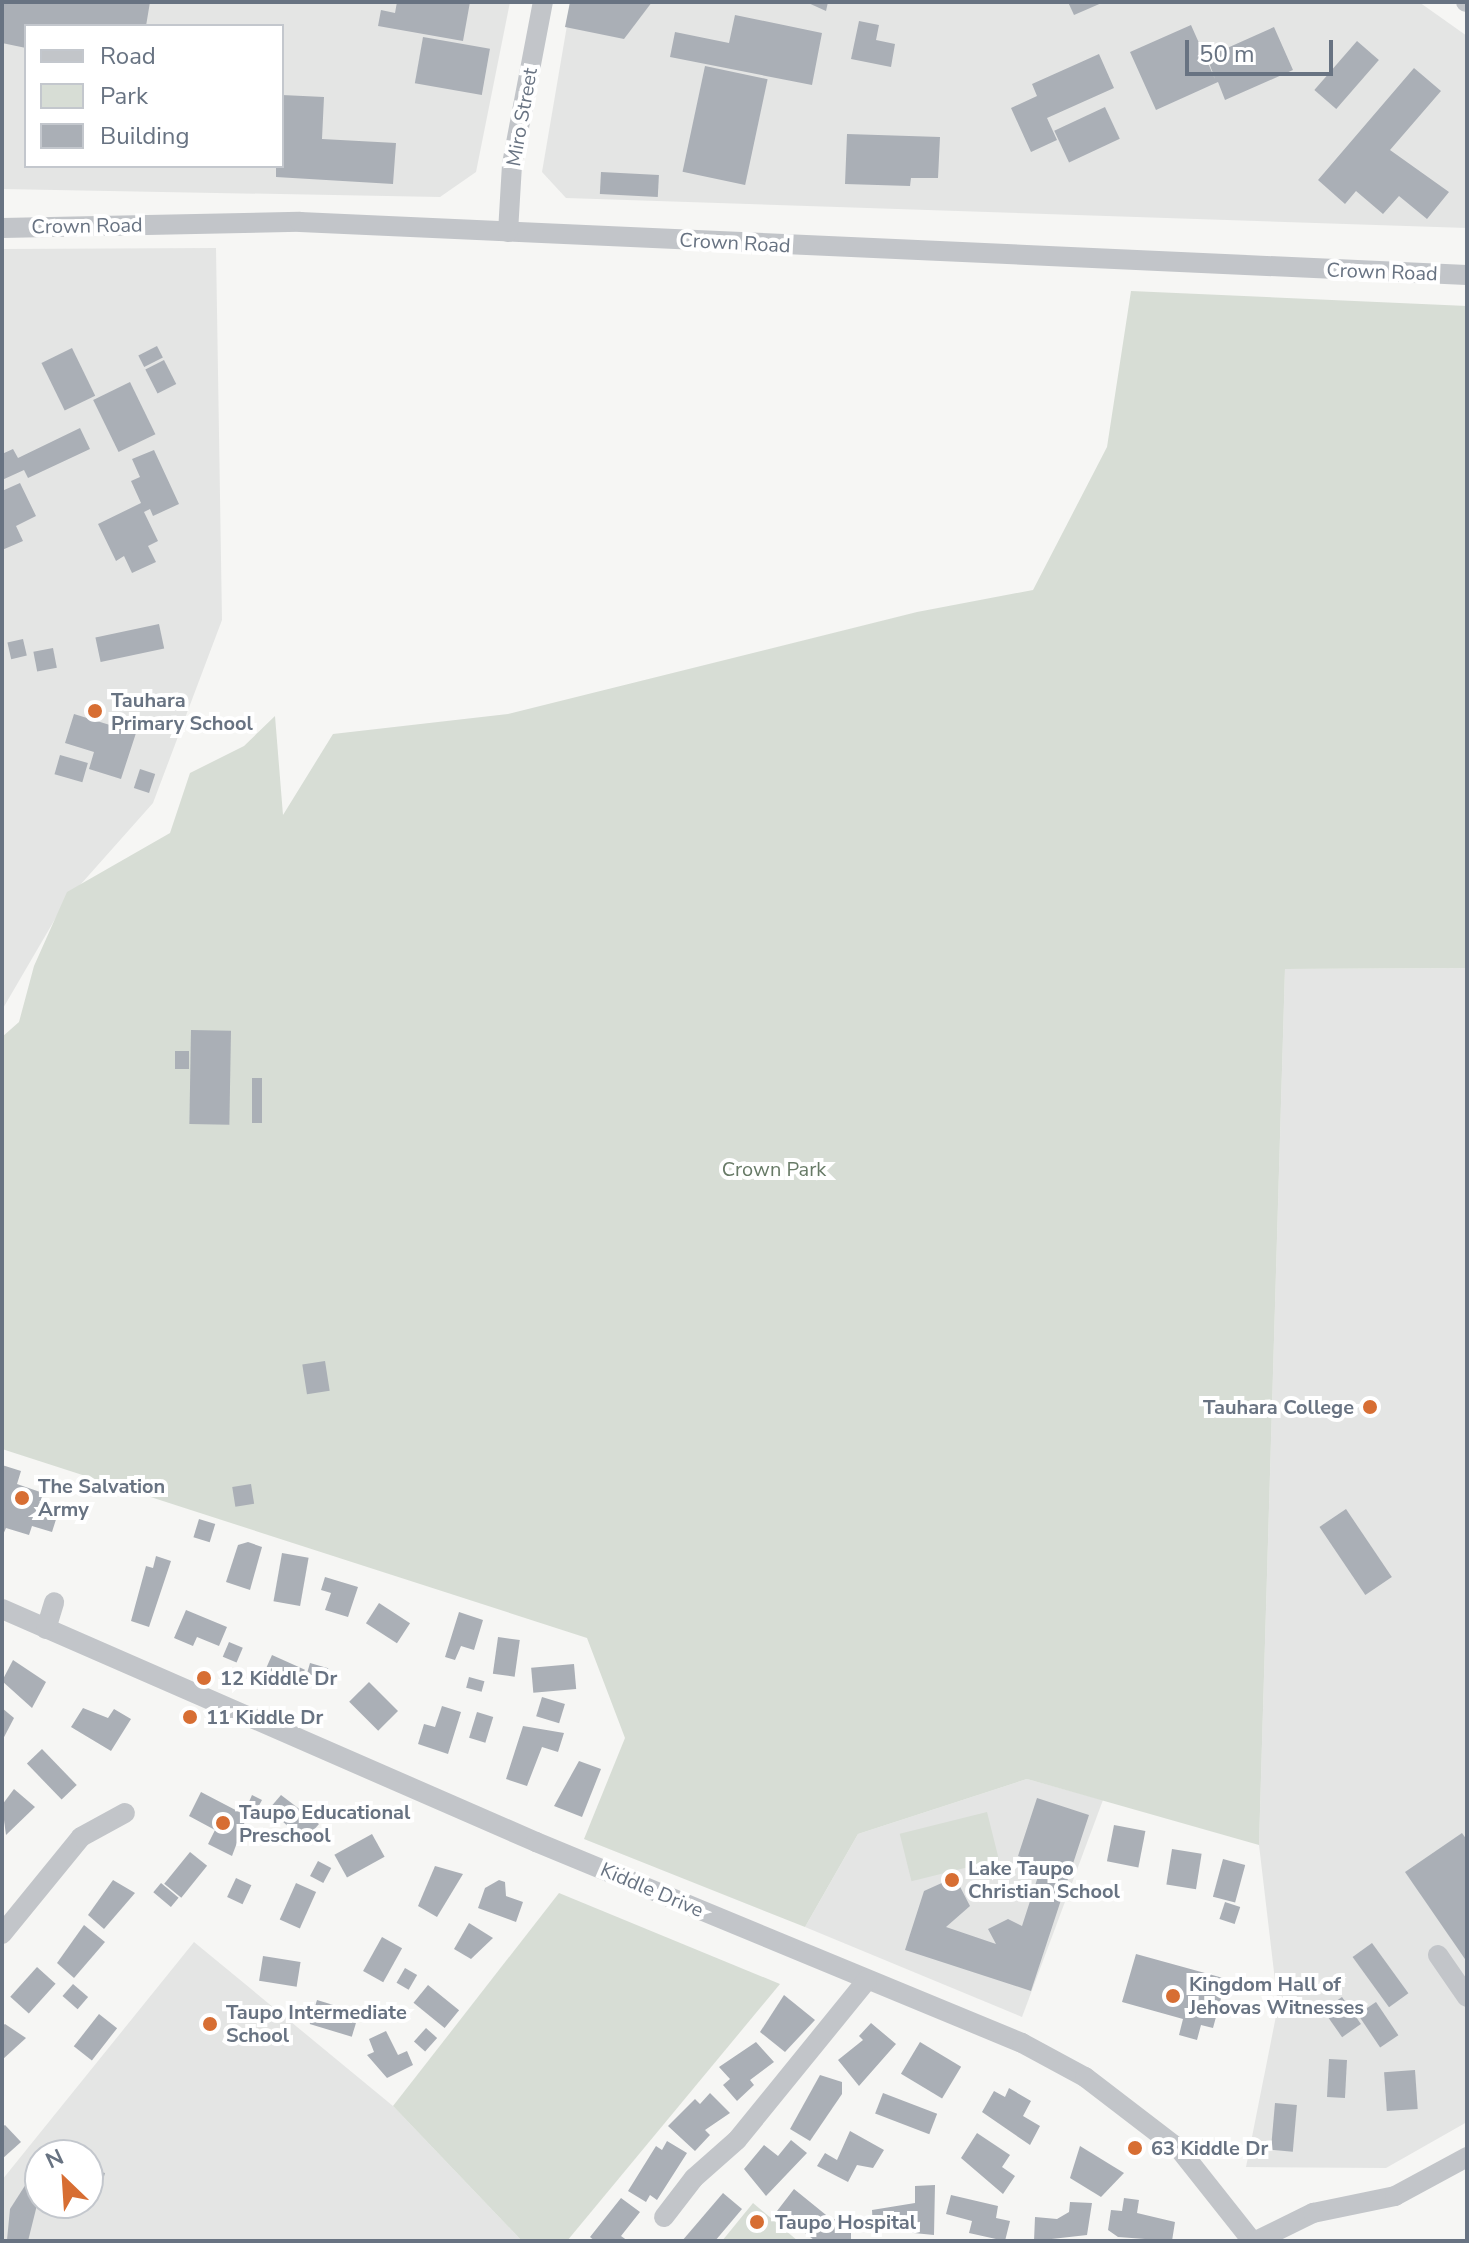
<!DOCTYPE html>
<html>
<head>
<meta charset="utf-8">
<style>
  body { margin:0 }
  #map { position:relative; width:1469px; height:2243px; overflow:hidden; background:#f6f6f4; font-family:"Nunito Sans",sans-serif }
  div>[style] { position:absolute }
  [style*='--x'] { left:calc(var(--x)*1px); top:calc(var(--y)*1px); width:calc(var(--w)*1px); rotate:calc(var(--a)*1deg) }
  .built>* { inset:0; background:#e4e5e4 }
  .green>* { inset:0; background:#d7ddd5; transform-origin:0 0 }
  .building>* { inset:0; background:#aaafb6; transform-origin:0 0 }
  .minor>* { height:20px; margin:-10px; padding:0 10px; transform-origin:10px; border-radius:10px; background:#c2c5c9 }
  .dots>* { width:22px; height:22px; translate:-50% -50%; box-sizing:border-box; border:4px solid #fff; border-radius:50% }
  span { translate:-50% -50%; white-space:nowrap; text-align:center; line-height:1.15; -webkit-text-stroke:8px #fff; paint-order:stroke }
  .street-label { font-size:20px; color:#687382 }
  .poi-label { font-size:20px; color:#687382; font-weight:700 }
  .left { translate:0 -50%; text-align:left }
  .right { translate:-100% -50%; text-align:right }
  .park-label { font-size:20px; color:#677a66 }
  .frame { position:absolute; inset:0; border:4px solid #687382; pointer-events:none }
  .legend { position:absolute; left:24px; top:24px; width:260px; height:144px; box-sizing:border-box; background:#fff; border:2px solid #c3c7cd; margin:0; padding:10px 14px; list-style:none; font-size:24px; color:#687382 }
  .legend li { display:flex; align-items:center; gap:16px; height:40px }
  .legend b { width:40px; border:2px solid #c3c7cd }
  .north { position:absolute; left:24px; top:2139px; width:80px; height:80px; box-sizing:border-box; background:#fff; border:2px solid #c3c7cd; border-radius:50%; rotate:335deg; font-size:22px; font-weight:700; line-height:32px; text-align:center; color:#687382 }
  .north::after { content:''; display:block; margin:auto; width:28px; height:36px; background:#d76e33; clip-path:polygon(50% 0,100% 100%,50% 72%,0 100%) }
  .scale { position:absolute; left:1185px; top:40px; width:148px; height:36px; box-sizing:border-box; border:4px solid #687382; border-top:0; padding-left:10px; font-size:24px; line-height:28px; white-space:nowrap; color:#687382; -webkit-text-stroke:6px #fff; paint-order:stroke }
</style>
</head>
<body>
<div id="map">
  <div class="built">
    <div style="clip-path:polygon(evenodd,2px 2px,510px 2px,476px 172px,440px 197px,2px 189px,2px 2px,26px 26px,282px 26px,282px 166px,26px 166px,26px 26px)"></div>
    <div style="clip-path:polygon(571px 2px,1419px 2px,1467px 36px,1467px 228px,566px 198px,542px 172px)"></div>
    <div style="clip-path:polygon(216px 248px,222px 620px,153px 803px,65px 902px,2px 1010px,2px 249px)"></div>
    <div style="clip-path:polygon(1467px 968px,1467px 2122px,1386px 2168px,1246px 2167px,1278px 2006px,1259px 1845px,1285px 969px)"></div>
    <div style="clip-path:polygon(1027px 1779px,1103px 1800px,1022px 2017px,805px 1927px,858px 1834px)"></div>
    <div style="clip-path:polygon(evenodd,194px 1942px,393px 2106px,522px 2241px,2px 2241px,2px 2180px,194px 1942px,40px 2155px,88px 2155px,88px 2203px,40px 2203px,40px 2155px)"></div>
  </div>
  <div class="green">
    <div style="clip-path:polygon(1131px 291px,1467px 306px,1467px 968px,1285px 969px,1259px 1845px,1027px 1779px,858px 1834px,805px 1927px,584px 1839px,625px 1738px,587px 1638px,2px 1449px,2px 1037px,19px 1022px,34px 966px,67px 892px,170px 833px,190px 773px,244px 746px,275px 716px,283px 815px,333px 734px,508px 714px,917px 612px,1033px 590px,1107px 447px)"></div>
    <div style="left:987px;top:1812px;width:49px;height:90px;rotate:76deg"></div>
    <div style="clip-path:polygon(559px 1893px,780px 1984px,567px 2241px,522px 2241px,393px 2106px)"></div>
    <div style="clip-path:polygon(753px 2203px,798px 2241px,722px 2241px)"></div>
  </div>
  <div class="building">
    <div style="clip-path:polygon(2px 2px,150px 2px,146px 26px,26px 26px,26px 48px,2px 43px)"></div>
    <div style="clip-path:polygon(397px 2px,470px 2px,463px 41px,378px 26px,381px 10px,395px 13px)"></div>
    <div style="clip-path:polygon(570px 2px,652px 2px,624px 39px,565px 27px)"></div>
    <div style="clip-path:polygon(806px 2px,828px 2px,826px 11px)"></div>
    <div style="clip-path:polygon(1068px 2px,1104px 2px,1074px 15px)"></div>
    <div style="clip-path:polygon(735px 15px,822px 33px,812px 85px,670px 57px,675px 32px,729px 43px)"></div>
    <div style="clip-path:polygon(859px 21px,879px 25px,876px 40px,895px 44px,891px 67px,851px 59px)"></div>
    <div style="clip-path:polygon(1191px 25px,1215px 79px,1207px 57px,1274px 27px,1293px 70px,1225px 100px,1218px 82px,1156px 110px,1130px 52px)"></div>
    <div style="left:423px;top:37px;width:68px;height:47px;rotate:10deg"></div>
    <div style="left:1357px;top:41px;width:29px;height:65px;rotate:41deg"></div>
    <div style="clip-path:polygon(1099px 54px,1114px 88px,1047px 118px,1057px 140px,1031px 152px,1011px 108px,1037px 96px,1032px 84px)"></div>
    <div style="left:705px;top:66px;width:64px;height:108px;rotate:12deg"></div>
    <div style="clip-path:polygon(1414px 68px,1441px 91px,1390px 150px,1449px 192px,1427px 219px,1399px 196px,1383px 214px,1356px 191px,1345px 204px,1318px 180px)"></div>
    <div style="clip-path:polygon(282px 95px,324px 97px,322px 139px,396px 143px,393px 184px,276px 177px,276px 166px,282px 166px)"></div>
    <div style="left:1105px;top:107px;width:35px;height:56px;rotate:65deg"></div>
    <div style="clip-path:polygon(847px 134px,940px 137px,938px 178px,911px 178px,910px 186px,845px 184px)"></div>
    <div style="left:601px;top:172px;width:58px;height:22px;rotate:3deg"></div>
    <div style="left:157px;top:346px;width:13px;height:21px;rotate:63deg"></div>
    <div style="left:72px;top:348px;width:53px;height:34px;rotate:64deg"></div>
    <div style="left:164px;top:360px;width:27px;height:21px;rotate:63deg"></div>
    <div style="left:130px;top:382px;width:58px;height:41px;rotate:64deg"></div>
    <div style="clip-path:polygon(80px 428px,90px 449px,28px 478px,24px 470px,2px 480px,2px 454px,13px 449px,18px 458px)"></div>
    <div style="clip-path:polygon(154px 450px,179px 504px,153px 516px,150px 509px,144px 512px,158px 541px,148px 546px,156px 562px,132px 573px,124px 556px,116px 561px,98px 524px,141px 503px,131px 481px,140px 477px,132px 459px)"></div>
    <div style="clip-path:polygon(20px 483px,36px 516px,16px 526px,23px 541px,2px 550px,2px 491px)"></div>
    <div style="left:159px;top:624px;width:25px;height:65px;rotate:78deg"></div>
    <div style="left:23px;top:639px;width:17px;height:16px;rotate:77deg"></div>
    <div style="left:53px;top:648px;width:20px;height:20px;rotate:79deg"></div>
    <div style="clip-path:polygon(74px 714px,136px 733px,121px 779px,89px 769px,94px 752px,65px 743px)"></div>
    <div style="left:60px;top:755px;width:29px;height:20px;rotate:16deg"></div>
    <div style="left:140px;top:769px;width:16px;height:20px;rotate:18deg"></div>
    <div style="left:191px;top:1030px;width:40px;height:94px;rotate:1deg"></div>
    <div style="left:175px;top:1051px;width:14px;height:18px"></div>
    <div style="left:252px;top:1078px;width:10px;height:45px"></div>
    <div style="left:325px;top:1361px;width:30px;height:23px;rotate:81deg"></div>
    <div style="clip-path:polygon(2px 1465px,21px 1471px,17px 1484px,43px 1493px,40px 1504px,59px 1510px,52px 1532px,32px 1526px,29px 1535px,6px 1528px,2px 1537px)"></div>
    <div style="left:251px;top:1484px;width:20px;height:19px;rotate:81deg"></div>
    <div style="left:1346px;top:1509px;width:82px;height:32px;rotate:56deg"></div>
    <div style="left:199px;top:1519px;width:17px;height:19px;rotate:17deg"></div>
    <div style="clip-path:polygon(248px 1542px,262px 1547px,250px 1590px,226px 1582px,238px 1545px)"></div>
    <div style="left:282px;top:1553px;width:27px;height:49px;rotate:10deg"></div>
    <div style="clip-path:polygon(156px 1556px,171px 1561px,149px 1627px,131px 1621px,146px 1566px,153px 1568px)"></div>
    <div style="clip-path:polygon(325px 1577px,358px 1587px,348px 1617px,325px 1610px,331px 1593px,321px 1590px)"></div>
    <div style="left:379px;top:1603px;width:37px;height:24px;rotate:33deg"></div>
    <div style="clip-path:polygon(186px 1610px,227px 1627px,219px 1646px,197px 1637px,193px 1646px,174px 1638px)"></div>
    <div style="clip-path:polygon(459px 1612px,483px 1620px,474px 1650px,461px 1646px,455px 1660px,445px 1657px)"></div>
    <div style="left:498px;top:1637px;width:22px;height:37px;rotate:8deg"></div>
    <div style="left:229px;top:1642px;width:15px;height:16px;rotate:23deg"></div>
    <div style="left:272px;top:1655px;width:36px;height:21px;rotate:24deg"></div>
    <div style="clip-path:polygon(13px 1660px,46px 1682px,32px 1708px,2px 1681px)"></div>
    <div style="left:310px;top:1663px;width:19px;height:19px;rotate:16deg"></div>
    <div style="left:574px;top:1664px;width:25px;height:43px;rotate:85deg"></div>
    <div style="left:469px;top:1677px;width:16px;height:11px;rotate:15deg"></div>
    <div style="left:369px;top:1682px;width:41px;height:28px;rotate:45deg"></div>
    <div style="left:542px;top:1697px;width:24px;height:20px;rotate:17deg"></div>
    <div style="clip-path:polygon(442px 1706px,461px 1712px,448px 1754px,418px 1744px,424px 1724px,435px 1727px)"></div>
    <div style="clip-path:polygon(2px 1708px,14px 1718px,2px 1741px)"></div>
    <div style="clip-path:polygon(83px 1708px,108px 1718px,114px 1709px,131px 1719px,111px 1751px,71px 1727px)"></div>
    <div style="left:477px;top:1712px;width:17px;height:27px;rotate:17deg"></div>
    <div style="clip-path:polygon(523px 1726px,564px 1733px,558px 1752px,542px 1747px,527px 1786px,506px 1779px)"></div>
    <div style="left:42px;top:1749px;width:50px;height:21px;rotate:46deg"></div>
    <div style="clip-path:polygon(579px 1761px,601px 1769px,582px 1817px,554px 1806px)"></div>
    <div style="clip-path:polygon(14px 1789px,35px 1807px,6px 1835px,2px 1805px)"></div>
    <div style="clip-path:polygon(201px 1792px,247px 1816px,232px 1856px,208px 1844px,215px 1830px,189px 1816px)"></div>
    <div style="clip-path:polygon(252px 1795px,262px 1800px,254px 1815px,245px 1811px)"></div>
    <div style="clip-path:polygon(281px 1795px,319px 1824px,304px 1841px,269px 1809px)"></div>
    <div style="clip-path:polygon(1037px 1798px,1089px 1815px,1031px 1991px,905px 1950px,924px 1891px,955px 1877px,970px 1906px,946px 1927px,996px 1944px,988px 1929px,1008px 1919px,1022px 1926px,1042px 1864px,1018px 1856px)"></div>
    <div style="left:1114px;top:1825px;width:32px;height:37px;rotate:11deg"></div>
    <div style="clip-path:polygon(1462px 1833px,1467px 1840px,1467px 1962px,1405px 1872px)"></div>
    <div style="left:372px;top:1834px;width:26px;height:43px;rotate:61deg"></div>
    <div style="left:1172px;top:1849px;width:30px;height:36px;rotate:9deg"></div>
    <div style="left:190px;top:1852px;width:22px;height:41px;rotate:39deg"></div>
    <div style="left:1223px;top:1859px;width:23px;height:39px;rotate:15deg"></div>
    <div style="left:318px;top:1861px;width:15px;height:17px;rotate:28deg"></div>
    <div style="clip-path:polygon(435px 1866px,463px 1874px,437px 1917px,418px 1906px)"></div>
    <div style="left:236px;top:1878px;width:17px;height:21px;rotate:25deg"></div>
    <div style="clip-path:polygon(113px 1880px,135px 1893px,104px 1929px,88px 1915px)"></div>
    <div style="clip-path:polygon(499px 1880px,505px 1882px,506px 1896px,523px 1902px,516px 1922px,478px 1908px,485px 1888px)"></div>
    <div style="left:161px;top:1883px;width:23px;height:12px;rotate:40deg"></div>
    <div style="left:296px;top:1883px;width:22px;height:40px;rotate:24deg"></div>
    <div style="left:1225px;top:1902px;width:16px;height:18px;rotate:18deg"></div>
    <div style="clip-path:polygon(469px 1923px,493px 1938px,471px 1959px,454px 1949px)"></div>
    <div style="clip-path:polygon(84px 1925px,105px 1942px,74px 1978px,57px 1963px)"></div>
    <div style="left:382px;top:1937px;width:23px;height:39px;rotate:29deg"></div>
    <div style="left:1372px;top:1943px;width:62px;height:24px;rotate:54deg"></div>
    <div style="clip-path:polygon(1136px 1954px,1234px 1981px,1229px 1997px,1222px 1995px,1213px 2028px,1201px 2025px,1197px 2040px,1179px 2035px,1183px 2019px,1122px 2002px)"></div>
    <div style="left:263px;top:1956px;width:38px;height:25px;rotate:9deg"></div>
    <div style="left:37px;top:1967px;width:25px;height:40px;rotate:42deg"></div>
    <div style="left:405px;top:1968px;width:14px;height:17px;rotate:30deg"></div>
    <div style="left:73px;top:1984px;width:20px;height:16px;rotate:41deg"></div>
    <div style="left:428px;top:1985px;width:40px;height:23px;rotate:39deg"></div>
    <div style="clip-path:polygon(784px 1995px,815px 2020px,785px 2052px,760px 2032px)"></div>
    <div style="left:1342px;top:1997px;width:33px;height:23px;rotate:55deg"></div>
    <div style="left:317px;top:2000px;width:44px;height:25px;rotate:17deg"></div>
    <div style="left:1376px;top:2002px;width:40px;height:22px;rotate:56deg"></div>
    <div style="left:99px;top:2014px;width:23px;height:41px;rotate:38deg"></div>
    <div style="clip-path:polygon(871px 2023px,896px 2044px,859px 2086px,838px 2060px,863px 2040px,859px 2036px)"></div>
    <div style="clip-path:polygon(5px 2024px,26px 2038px,2px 2060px,2px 2026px)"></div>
    <div style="left:426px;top:2028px;width:15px;height:18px;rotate:42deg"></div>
    <div style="clip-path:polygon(386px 2031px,398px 2055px,407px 2051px,413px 2065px,387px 2078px,367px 2055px,374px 2052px,369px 2039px)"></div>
    <div style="clip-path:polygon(756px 2042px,774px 2062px,750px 2080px,754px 2085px,737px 2101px,723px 2085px,730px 2079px,719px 2067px)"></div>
    <div style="left:920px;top:2042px;width:48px;height:37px;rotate:31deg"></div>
    <div style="left:1329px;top:2059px;width:18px;height:38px;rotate:3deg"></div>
    <div style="left:1415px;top:2070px;width:39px;height:31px;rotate:86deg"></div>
    <div style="clip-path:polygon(820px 2075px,842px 2082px,842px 2094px,810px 2141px,790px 2129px)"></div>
    <div style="clip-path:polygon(1009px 2088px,1031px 2101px,1023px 2116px,1040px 2126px,1030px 2145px,982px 2112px,994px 2091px,1005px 2097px)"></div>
    <div style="clip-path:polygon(710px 2093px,730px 2113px,705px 2130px,710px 2135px,695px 2151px,668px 2126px,695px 2099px,700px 2104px)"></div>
    <div style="left:883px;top:2093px;width:58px;height:22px;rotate:21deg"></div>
    <div style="left:1275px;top:2103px;width:22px;height:47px;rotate:5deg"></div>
    <div style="clip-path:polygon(5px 2125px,21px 2142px,2px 2159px,2px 2127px)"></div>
    <div style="clip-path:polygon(850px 2131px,884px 2150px,873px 2168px,857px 2165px,848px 2182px,817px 2166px,825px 2153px,837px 2160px)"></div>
    <div style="clip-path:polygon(977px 2133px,1010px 2155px,1002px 2167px,1015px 2176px,1003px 2194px,961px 2158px)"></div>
    <div style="clip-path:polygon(791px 2140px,807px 2153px,766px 2196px,744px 2169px,764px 2145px,778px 2156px)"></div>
    <div style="clip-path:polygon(667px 2141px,687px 2153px,657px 2200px,650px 2195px,646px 2202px,628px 2191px,656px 2146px,662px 2150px)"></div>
    <div style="clip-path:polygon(1080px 2146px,1124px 2173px,1101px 2197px,1070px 2178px)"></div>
    <div style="clip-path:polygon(88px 2168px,105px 2173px,99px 2194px,88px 2191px)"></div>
    <div style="clip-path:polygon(26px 2184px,40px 2193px,28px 2241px,7px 2240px,10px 2209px)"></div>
    <div style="clip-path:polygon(935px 2185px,934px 2235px,873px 2229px,872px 2210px,915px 2203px,915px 2186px)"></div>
    <div style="clip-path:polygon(794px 2189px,831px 2219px,851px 2219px,851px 2239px,814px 2240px,777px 2211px)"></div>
    <div style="clip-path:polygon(723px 2193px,742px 2209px,715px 2241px,682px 2241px)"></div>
    <div style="clip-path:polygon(951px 2195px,998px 2206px,996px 2218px,1010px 2221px,1005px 2241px,969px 2233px,972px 2221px,946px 2214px)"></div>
    <div style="clip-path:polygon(621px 2198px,640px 2212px,621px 2236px,628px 2241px,595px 2241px,590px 2237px)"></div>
    <div style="clip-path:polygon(1124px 2198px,1139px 2200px,1137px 2213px,1175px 2222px,1172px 2241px,1118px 2237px,1108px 2230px,1111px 2210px,1122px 2211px)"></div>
    <div style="clip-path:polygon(1070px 2202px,1092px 2203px,1087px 2235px,1034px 2241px,1035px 2217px,1057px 2219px,1069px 2212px)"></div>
  </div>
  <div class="minor">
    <div style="--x:1466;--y:2;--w:1;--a:0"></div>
    <div style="--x:2;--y:228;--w:298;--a:-1.2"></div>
    <div style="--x:300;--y:222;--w:1168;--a:2.6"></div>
    <div style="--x:508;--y:232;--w:68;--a:-86.6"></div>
    <div style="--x:512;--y:164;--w:165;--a:-79.2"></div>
    <div style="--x:2;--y:1609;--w:583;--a:23.57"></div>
    <div style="--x:536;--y:1842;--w:526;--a:22.47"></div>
    <div style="--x:1022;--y:2043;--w:72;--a:28.4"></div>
    <div style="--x:1085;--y:2077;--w:120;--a:37.5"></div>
    <div style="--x:1180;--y:2150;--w:116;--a:51.6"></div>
    <div style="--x:46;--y:1629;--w:28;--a:-73"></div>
    <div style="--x:2;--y:1934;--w:125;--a:-50.8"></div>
    <div style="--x:81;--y:1837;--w:50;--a:-28.6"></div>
    <div style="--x:1438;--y:1955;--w:51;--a:55.4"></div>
    <div style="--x:664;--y:2217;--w:49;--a:-52.4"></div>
    <div style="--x:694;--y:2178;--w:57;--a:-41.5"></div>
    <div style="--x:737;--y:2140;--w:206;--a:-50.9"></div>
    <div style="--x:1256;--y:2241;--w:64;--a:-26.2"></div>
    <div style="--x:1313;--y:2213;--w:84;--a:-11.7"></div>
    <div style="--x:1395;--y:2196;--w:82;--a:-28.4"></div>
  </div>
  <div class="dots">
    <div style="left:95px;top:711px;background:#d76e33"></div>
    <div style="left:1370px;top:1407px;background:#d76e33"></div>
    <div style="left:22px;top:1498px;background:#d76e33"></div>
    <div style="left:204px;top:1678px;background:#d76e33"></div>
    <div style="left:190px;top:1717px;background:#d76e33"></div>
    <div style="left:223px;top:1823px;background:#d76e33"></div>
    <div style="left:952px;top:1880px;background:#d76e33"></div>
    <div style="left:1173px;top:1996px;background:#d76e33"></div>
    <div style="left:210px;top:2024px;background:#d76e33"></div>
    <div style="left:1135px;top:2148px;background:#d76e33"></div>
    <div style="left:757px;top:2222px;background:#d76e33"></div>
  </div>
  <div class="street-label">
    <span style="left:522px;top:117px;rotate:-80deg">Miro Street</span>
    <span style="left:87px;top:226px;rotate:-1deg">Crown Road</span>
    <span style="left:735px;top:243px;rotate:3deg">Crown Road</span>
    <span style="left:1382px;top:272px;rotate:2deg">Crown Road</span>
    <span style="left:652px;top:1890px;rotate:23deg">Kiddle Drive</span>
  </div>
  <div class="poi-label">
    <span class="left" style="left:111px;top:712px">Tauhara<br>Primary School</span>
    <span class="right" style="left:1354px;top:1407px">Tauhara College</span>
    <span class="left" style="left:38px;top:1498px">The Salvation<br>Army</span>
    <span class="left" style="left:220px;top:1678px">12 Kiddle Dr</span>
    <span class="left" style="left:206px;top:1717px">11 Kiddle Dr</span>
    <span class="left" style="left:239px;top:1824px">Taupo Educational<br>Preschool</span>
    <span class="left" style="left:968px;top:1880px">Lake Taupo<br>Christian School</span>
    <span class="left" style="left:1189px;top:1996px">Kingdom Hall of<br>Jehovas Witnesses</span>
    <span class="left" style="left:226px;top:2024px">Taupo Intermediate<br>School</span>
    <span class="left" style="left:1151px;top:2148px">63 Kiddle Dr</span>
    <span class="left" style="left:775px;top:2222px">Taupo Hospital</span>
  </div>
  <div class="park-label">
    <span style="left:774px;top:1169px">Crown Park</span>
  </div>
  <div class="frame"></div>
  <ul class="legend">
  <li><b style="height:10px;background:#c2c5c9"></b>Road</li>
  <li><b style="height:22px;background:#d7ddd5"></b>Park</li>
  <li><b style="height:22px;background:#aaafb6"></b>Building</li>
  </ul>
  <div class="north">N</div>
  <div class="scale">50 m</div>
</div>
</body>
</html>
